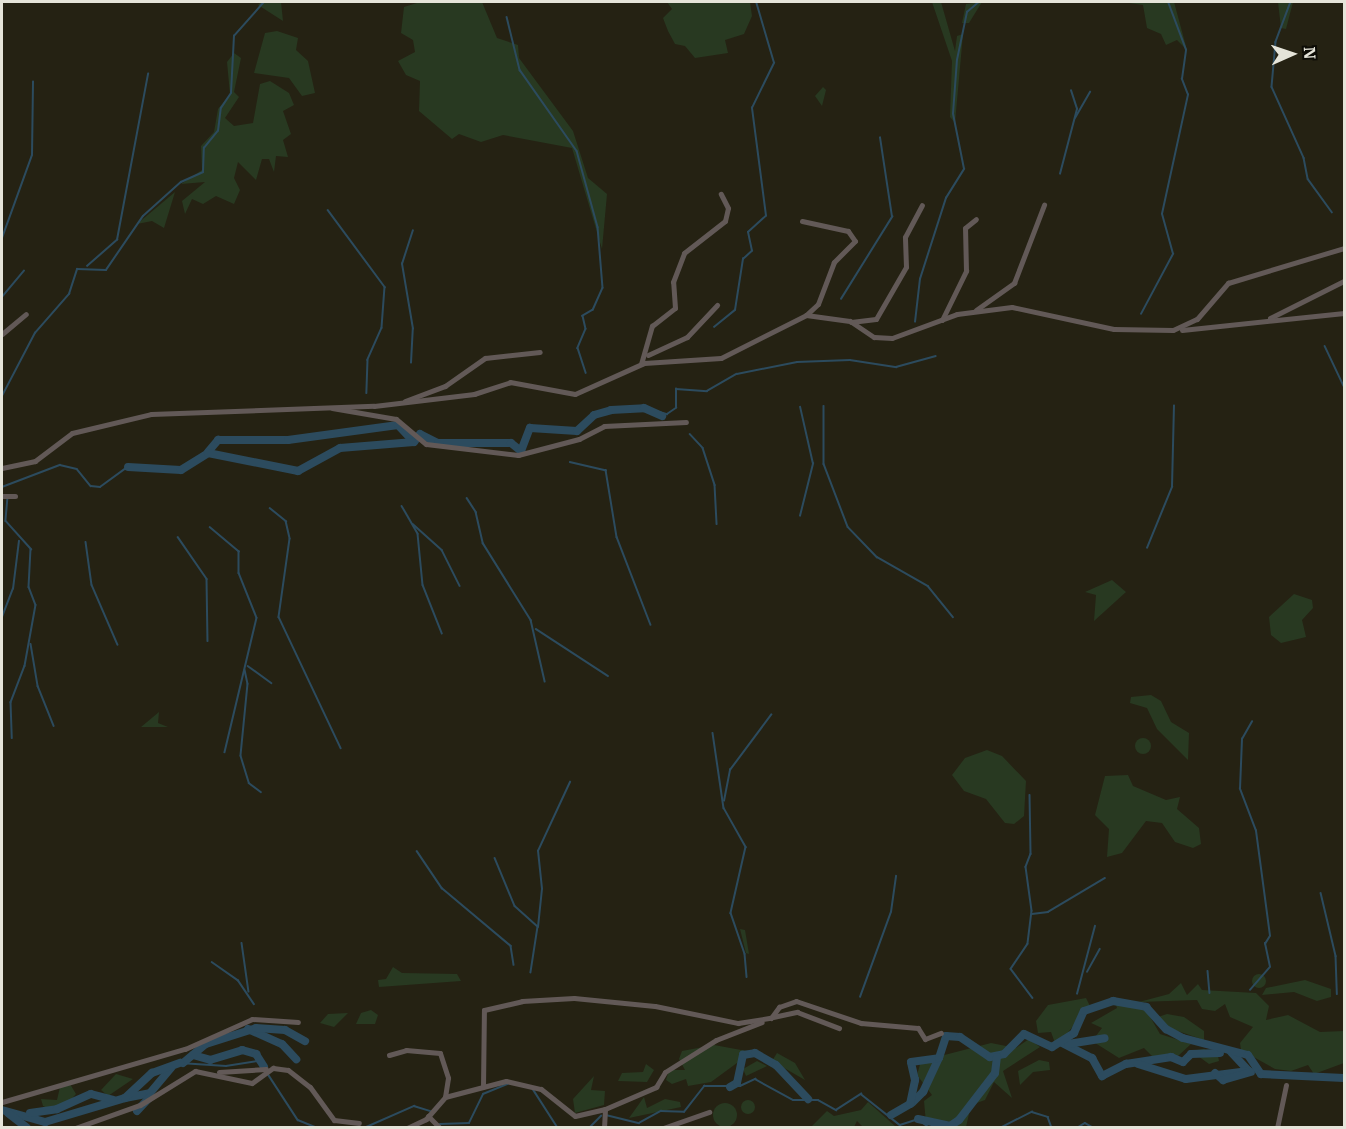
<!DOCTYPE html>
<html>
<head>
<meta charset="utf-8">
<style>
  body { margin:0 }
  #map { position:relative; width:1346px; height:1129px; overflow:hidden; background:#252213; font-family:"IBM Plex Serif",serif }
  div>[style] { position:absolute }
  [style*='--x'] { left:calc(var(--x)*1px); top:calc(var(--y)*1px); width:calc(var(--w)*1px); rotate:calc(var(--a)*1deg) }
  .green>* { inset:0; background:#283921 }
  .round { border-radius:50% }
  .stream>* { height:1.5px; margin:-0.75px; padding:0 0.75px; transform-origin:0.75px; border-radius:0.75px; background:#2c4b5e }
  .river>* { height:8px; margin:-4px; padding:0 4px; transform-origin:4px; border-radius:4px; background:#2c4b5e }
  .minor>* { height:5px; margin:-2.5px; padding:0 2.5px; transform-origin:2.5px; border-radius:2.5px; background:#625957 }
  span { translate:-50% -50%; white-space:nowrap; text-align:center; line-height:1.15; -webkit-text-stroke:4.5px #0d0c06; paint-order:stroke }
  .frame { position:absolute; inset:0; border:3px solid #e5e4d9; pointer-events:none }
  .north { position:absolute; left:1262px; top:24px; width:60px; height:60px; -webkit-text-stroke:4px #0d0c06; paint-order:stroke; rotate:87deg; font-size:16px; font-weight:700; line-height:24px; text-align:center; color:#e5e4d9 }
  .north::after { content:''; display:block; margin:auto; width:21px; height:27px; background:#e5e4d9; clip-path:polygon(50% 0,100% 100%,50% 72%,0 100%) }
</style>
</head>
<body>
<div id="map">
  <div class="green">
    <div style="clip-path:polygon(261px 2px,281px 2px,283px 21px,258px 5px)"></div>
    <div style="clip-path:polygon(420px 2px,482px 2px,497px 38px,518px 45px,519px 58px,573px 131px,588px 178px,607px 194px,602px 249px,572px 148px,503px 135px,481px 142px,459px 134px,452px 139px,419px 111px,420px 81px,406px 75px,398px 61px,415px 52px,413px 40px,401px 33px,404px 7px)"></div>
    <div style="clip-path:polygon(667px 2px,750px 2px,752px 16px,744px 34px,725px 40px,728px 53px,695px 58px,685px 46px,675px 44px,668px 31px,663px 18px,672px 9px)"></div>
    <div style="clip-path:polygon(932px 2px,941px 2px,955px 51px,957px 36px,963px 34px,955px 123px,950px 117px,952px 61px)"></div>
    <div style="clip-path:polygon(982px 2px,969px 23px,962px 23px,966px 4px)"></div>
    <div style="clip-path:polygon(1122px 2px,1174px 2px,1187px 50px,1177px 40px,1166px 45px,1161px 34px,1147px 28px,1143px 5px)"></div>
    <div style="clip-path:polygon(1278px 2px,1293px 2px,1286px 29px,1281px 28px)"></div>
    <div style="clip-path:polygon(277px 31px,298px 38px,296px 50px,308px 61px,315px 93px,302px 96px,289px 78px,254px 73px,265px 33px)"></div>
    <div style="clip-path:polygon(234px 53px,241px 58px,234px 92px,239px 97px,225px 118px,234px 126px,253px 123px,260px 84px,270px 81px,289px 93px,294px 105px,283px 111px,291px 134px,283px 140px,288px 157px,276px 156px,274px 172px,269px 159px,262px 159px,256px 180px,238px 162px,234px 178px,240px 190px,234px 204px,216px 196px,203px 204px,192px 199px,185px 214px,182px 201px,205px 182px,181px 184px,202px 170px,201px 146px,214px 132px,218px 109px,230px 94px,227px 62px)"></div>
    <div style="clip-path:polygon(823px 87px,826px 90px,822px 106px,815px 96px)"></div>
    <div style="clip-path:polygon(175px 192px,164px 228px,152px 221px,137px 224px)"></div>
    <div style="clip-path:polygon(1112px 580px,1126px 592px,1094px 621px,1096px 595px,1085px 592px)"></div>
    <div style="clip-path:polygon(1294px 594px,1312px 600px,1313px 608px,1302px 620px,1306px 637px,1281px 643px,1271px 635px,1269px 617px)"></div>
    <div style="clip-path:polygon(1151px 695px,1161px 701px,1171px 722px,1189px 733px,1188px 760px,1157px 729px,1147px 708px,1130px 703px,1131px 697px)"></div>
    <div style="clip-path:polygon(159px 712px,158px 723px,168px 727px,141px 727px)"></div>
    <div class="round" style="left:1135px;top:738px;width:16px;height:16px"></div>
    <div style="clip-path:polygon(987px 750px,1002px 756px,1026px 781px,1024px 816px,1014px 824px,1005px 823px,986px 799px,964px 791px,952px 775px,965px 758px)"></div>
    <div style="clip-path:polygon(1128px 775px,1133px 786px,1166px 800px,1180px 797px,1177px 809px,1199px 828px,1201px 844px,1193px 848px,1175px 842px,1162px 823px,1146px 821px,1122px 853px,1107px 857px,1109px 829px,1095px 815px,1105px 776px)"></div>
    <div style="clip-path:polygon(740px 929px,745px 930px,749px 954px,746px 953px)"></div>
    <div style="clip-path:polygon(393px 967px,402px 973px,457px 974px,461px 981px,379px 987px,378px 980px,386px 979px)"></div>
    <div class="round" style="left:1252px;top:974px;width:14px;height:14px"></div>
    <div style="clip-path:polygon(1305px 980px,1331px 989px,1331px 997px,1317px 1001px,1294px 992px,1262px 995px,1266px 988px)"></div>
    <div style="clip-path:polygon(1181px 983px,1187px 995px,1198px 984px,1202px 990px,1256px 993px,1269px 1006px,1266px 1020px,1288px 1015px,1320px 1032px,1344px 1031px,1344px 1063px,1314px 1074px,1308px 1065px,1291px 1071px,1275px 1069px,1241px 1050px,1240px 1043px,1253px 1027px,1230px 1017px,1225px 1004px,1215px 1011px,1202px 1009px,1197px 1000px,1139px 1002px,1169px 994px)"></div>
    <div style="clip-path:polygon(1086px 998px,1090px 1006px,1060px 1042px,1055px 1043px,1051px 1032px,1038px 1033px,1036px 1021px,1048px 1005px)"></div>
    <div style="clip-path:polygon(1124px 1001px,1145px 1008px,1160px 1034px,1191px 1044px,1177px 1057px,1156px 1060px,1144px 1048px,1119px 1058px,1092px 1041px,1102px 1028px,1091px 1023px,1117px 1008px,1115px 1002px)"></div>
    <div style="clip-path:polygon(371px 1010px,378px 1015px,375px 1024px,356px 1024px,361px 1013px)"></div>
    <div style="clip-path:polygon(348px 1013px,334px 1027px,320px 1023px,328px 1014px)"></div>
    <div style="clip-path:polygon(1167px 1014px,1184px 1017px,1204px 1031px,1204px 1040px,1169px 1028px,1158px 1017px)"></div>
    <div style="clip-path:polygon(1029px 1039px,1040px 1047px,1003px 1071px,1012px 1098px,994px 1082px,985px 1100px,971px 1105px,966px 1127px,926px 1123px,924px 1101px,932px 1095px,917px 1075px,921px 1061px,991px 1043px,1016px 1048px)"></div>
    <div style="clip-path:polygon(714px 1045px,752px 1052px,711px 1082px,688px 1086px,686px 1079px,672px 1084px,666px 1080px,669px 1070px,685px 1070px,679px 1059px,682px 1051px)"></div>
    <div style="clip-path:polygon(1204px 1049px,1218px 1056px,1219px 1061px,1209px 1064px,1198px 1056px,1197px 1050px)"></div>
    <div style="clip-path:polygon(777px 1053px,795px 1063px,805px 1080px,772px 1061px)"></div>
    <div style="clip-path:polygon(1039px 1060px,1049px 1062px,1050px 1070px,1033px 1072px,1020px 1085px,1018px 1071px)"></div>
    <div style="clip-path:polygon(757px 1061px,767px 1066px,746px 1076px,743px 1069px)"></div>
    <div style="clip-path:polygon(646px 1064px,654px 1070px,647px 1082px,618px 1081px,622px 1073px,643px 1072px)"></div>
    <div style="clip-path:polygon(116px 1074px,133px 1079px,108px 1096px,101px 1090px)"></div>
    <div style="clip-path:polygon(594px 1076px,591px 1090px,605px 1091px,604px 1105px,575px 1113px,573px 1099px)"></div>
    <div style="clip-path:polygon(70px 1084px,76px 1094px,67px 1104px,52px 1110px,43px 1106px,41px 1099px,57px 1100px,60px 1087px)"></div>
    <div style="clip-path:polygon(644px 1097px,647px 1108px,665px 1099px,680px 1102px,681px 1107px,629px 1118px)"></div>
    <div class="round" style="left:741px;top:1100px;width:14px;height:14px"></div>
    <div style="clip-path:polygon(868px 1102px,895px 1126px,863px 1127px,857px 1121px,854px 1127px,811px 1127px,827px 1111px,834px 1116px,861px 1110px)"></div>
    <div class="round" style="left:713px;top:1103px;width:24px;height:24px"></div>
  </div>
  <div class="stream">
    <div style="--x:1291;--y:2;--w:43;--a:110.6"></div>
    <div style="--x:1276;--y:42;--w:45;--a:95.1"></div>
    <div style="--x:1272;--y:87;--w:78;--a:65.7"></div>
    <div style="--x:1304;--y:158;--w:21;--a:79"></div>
    <div style="--x:1308;--y:179;--w:41;--a:54"></div>
    <div style="--x:507;--y:17;--w:55;--a:76.2"></div>
    <div style="--x:520;--y:70;--w:99;--a:54.9"></div>
    <div style="--x:577;--y:151;--w:79;--a:74.6"></div>
    <div style="--x:598;--y:227;--w:61;--a:85.3"></div>
    <div style="--x:603;--y:288;--w:24;--a:114"></div>
    <div style="--x:593;--y:310;--w:12;--a:149"></div>
    <div style="--x:583;--y:316;--w:13;--a:77"></div>
    <div style="--x:586;--y:329;--w:21;--a:113"></div>
    <div style="--x:578;--y:348;--w:26;--a:72"></div>
    <div style="--x:1075;--y:118;--w:30;--a:-60"></div>
    <div style="--x:1060;--y:174;--w:67;--a:-75.3"></div>
    <div style="--x:1077;--y:109;--w:19;--a:-108"></div>
    <div style="--x:328;--y:210;--w:96;--a:53.5"></div>
    <div style="--x:385;--y:287;--w:41;--a:94.2"></div>
    <div style="--x:382;--y:328;--w:35;--a:114"></div>
    <div style="--x:368;--y:360;--w:33;--a:92"></div>
    <div style="--x:2;--y:238;--w:88;--a:-70.1"></div>
    <div style="--x:32;--y:155;--w:73;--a:-89.2"></div>
    <div style="--x:87;--y:266;--w:40;--a:-41"></div>
    <div style="--x:117;--y:240;--w:169;--a:-79.4"></div>
    <div style="--x:2;--y:297;--w:34;--a:-50"></div>
    <div style="--x:841;--y:299;--w:97;--a:-58.1"></div>
    <div style="--x:892;--y:217;--w:80;--a:-98.6"></div>
    <div style="--x:1141;--y:314;--w:68;--a:-61.9"></div>
    <div style="--x:1173;--y:254;--w:41;--a:-105.4"></div>
    <div style="--x:1162;--y:214;--w:122;--a:-77.7"></div>
    <div style="--x:1188;--y:95;--w:17;--a:-111"></div>
    <div style="--x:1182;--y:79;--w:29;--a:-82"></div>
    <div style="--x:1186;--y:50;--w:51;--a:-110.6"></div>
    <div style="--x:915;--y:322;--w:43;--a:-83.4"></div>
    <div style="--x:920;--y:279;--w:85;--a:-72.2"></div>
    <div style="--x:946;--y:198;--w:34;--a:-58"></div>
    <div style="--x:964;--y:169;--w:56;--a:-101.3"></div>
    <div style="--x:953;--y:114;--w:54;--a:-85.8"></div>
    <div style="--x:957;--y:60;--w:49;--a:-78.2"></div>
    <div style="--x:967;--y:12;--w:16;--a:-40"></div>
    <div style="--x:714;--y:327;--w:27;--a:-39"></div>
    <div style="--x:735;--y:310;--w:52;--a:-81.1"></div>
    <div style="--x:743;--y:259;--w:12;--a:-42"></div>
    <div style="--x:752;--y:251;--w:19;--a:-102"></div>
    <div style="--x:748;--y:232;--w:24;--a:-42"></div>
    <div style="--x:766;--y:216;--w:109;--a:-97.4"></div>
    <div style="--x:752;--y:108;--w:50;--a:-63.9"></div>
    <div style="--x:774;--y:63;--w:64;--a:-106.4"></div>
    <div style="--x:1325;--y:346;--w:44;--a:64.6"></div>
    <div style="--x:411;--y:363;--w:34;--a:-87"></div>
    <div style="--x:413;--y:329;--w:66;--a:-99.6"></div>
    <div style="--x:402;--y:264;--w:35;--a:-72"></div>
    <div style="--x:2;--y:396;--w:71;--a:-62.4"></div>
    <div style="--x:35;--y:333;--w:52;--a:-48.9"></div>
    <div style="--x:69;--y:294;--w:26;--a:-72"></div>
    <div style="--x:77;--y:269;--w:29;--a:2"></div>
    <div style="--x:106;--y:270;--w:65;--a:-55.6"></div>
    <div style="--x:143;--y:216;--w:51;--a:-41.8"></div>
    <div style="--x:181;--y:182;--w:24;--a:-24"></div>
    <div style="--x:203;--y:172;--w:24;--a:-88"></div>
    <div style="--x:204;--y:148;--w:22;--a:-51"></div>
    <div style="--x:218;--y:131;--w:23;--a:-83"></div>
    <div style="--x:221;--y:108;--w:18;--a:-56"></div>
    <div style="--x:231;--y:93;--w:57;--a:-87"></div>
    <div style="--x:234;--y:36;--w:45;--a:-48.6"></div>
    <div style="--x:824;--y:406;--w:58;--a:90"></div>
    <div style="--x:824;--y:464;--w:67;--a:69.1"></div>
    <div style="--x:848;--y:527;--w:42;--a:46"></div>
    <div style="--x:877;--y:557;--w:59;--a:29.6"></div>
    <div style="--x:928;--y:586;--w:40;--a:51"></div>
    <div style="--x:644;--y:408;--w:24;--a:15"></div>
    <div style="--x:667;--y:414;--w:11;--a:-34"></div>
    <div style="--x:676;--y:408;--w:19;--a:-90"></div>
    <div style="--x:676;--y:389;--w:31;--a:4"></div>
    <div style="--x:707;--y:391;--w:34;--a:-30"></div>
    <div style="--x:737;--y:374;--w:61;--a:-11.3"></div>
    <div style="--x:797;--y:362;--w:53;--a:-2.2"></div>
    <div style="--x:850;--y:360;--w:47;--a:8.7"></div>
    <div style="--x:896;--y:367;--w:41;--a:-15.4"></div>
    <div style="--x:690;--y:434;--w:19;--a:47"></div>
    <div style="--x:703;--y:448;--w:39;--a:72"></div>
    <div style="--x:715;--y:485;--w:39;--a:87"></div>
    <div style="--x:570;--y:462;--w:37;--a:13"></div>
    <div style="--x:606;--y:470;--w:68;--a:80.7"></div>
    <div style="--x:617;--y:537;--w:94;--a:68.9"></div>
    <div style="--x:2;--y:487;--w:62;--a:-20.8"></div>
    <div style="--x:60;--y:465;--w:17;--a:13"></div>
    <div style="--x:77;--y:469;--w:22;--a:51"></div>
    <div style="--x:91;--y:486;--w:9;--a:6"></div>
    <div style="--x:100;--y:487;--w:34;--a:-36"></div>
    <div style="--x:8;--y:497;--w:24;--a:95"></div>
    <div style="--x:6;--y:521;--w:38;--a:48"></div>
    <div style="--x:31;--y:549;--w:38;--a:93"></div>
    <div style="--x:29;--y:587;--w:19;--a:69"></div>
    <div style="--x:36;--y:605;--w:62;--a:100.2"></div>
    <div style="--x:25;--y:666;--w:39;--a:111"></div>
    <div style="--x:11;--y:702;--w:36;--a:88"></div>
    <div style="--x:467;--y:498;--w:17;--a:57"></div>
    <div style="--x:476;--y:512;--w:32;--a:77"></div>
    <div style="--x:483;--y:543;--w:91;--a:58.1"></div>
    <div style="--x:531;--y:620;--w:63;--a:77.1"></div>
    <div style="--x:402;--y:506;--w:32;--a:60"></div>
    <div style="--x:418;--y:534;--w:51;--a:84.4"></div>
    <div style="--x:423;--y:585;--w:52;--a:68.4"></div>
    <div style="--x:270;--y:508;--w:21;--a:39"></div>
    <div style="--x:286;--y:521;--w:18;--a:77"></div>
    <div style="--x:290;--y:539;--w:79;--a:98"></div>
    <div style="--x:279;--y:617;--w:145;--a:64.7"></div>
    <div style="--x:800;--y:516;--w:54;--a:-76"></div>
    <div style="--x:813;--y:464;--w:58;--a:-102.8"></div>
    <div style="--x:413;--y:524;--w:39;--a:42"></div>
    <div style="--x:442;--y:550;--w:40;--a:63.4"></div>
    <div style="--x:210;--y:527;--w:38;--a:40"></div>
    <div style="--x:239;--y:551;--w:22;--a:90"></div>
    <div style="--x:239;--y:573;--w:48;--a:68.2"></div>
    <div style="--x:257;--y:618;--w:138;--a:103.4"></div>
    <div style="--x:178;--y:537;--w:51;--a:55.4"></div>
    <div style="--x:207;--y:579;--w:62;--a:89.1"></div>
    <div style="--x:86;--y:542;--w:43;--a:82.1"></div>
    <div style="--x:92;--y:585;--w:65;--a:66.6"></div>
    <div style="--x:1147;--y:548;--w:66;--a:-67.7"></div>
    <div style="--x:1172;--y:487;--w:81;--a:-88.6"></div>
    <div style="--x:2;--y:617;--w:30;--a:-69"></div>
    <div style="--x:13;--y:589;--w:48;--a:-82.9"></div>
    <div style="--x:536;--y:629;--w:86;--a:33.1"></div>
    <div style="--x:31;--y:644;--w:43;--a:80.5"></div>
    <div style="--x:38;--y:686;--w:43;--a:68.2"></div>
    <div style="--x:248;--y:666;--w:29;--a:36"></div>
    <div style="--x:245;--y:670;--w:14;--a:78"></div>
    <div style="--x:248;--y:684;--w:72;--a:95.6"></div>
    <div style="--x:241;--y:756;--w:28;--a:73"></div>
    <div style="--x:249;--y:783;--w:15;--a:37"></div>
    <div style="--x:713;--y:733;--w:76;--a:81.7"></div>
    <div style="--x:724;--y:808;--w:45;--a:60.6"></div>
    <div style="--x:746;--y:847;--w:68;--a:102.8"></div>
    <div style="--x:731;--y:913;--w:43;--a:71.1"></div>
    <div style="--x:745;--y:954;--w:23;--a:85"></div>
    <div style="--x:1030;--y:795;--w:59;--a:89"></div>
    <div style="--x:1031;--y:854;--w:14;--a:111"></div>
    <div style="--x:1026;--y:867;--w:44;--a:82.2"></div>
    <div style="--x:1032;--y:911;--w:33;--a:97"></div>
    <div style="--x:1028;--y:944;--w:30;--a:124"></div>
    <div style="--x:1011;--y:969;--w:36;--a:53"></div>
    <div style="--x:724;--y:801;--w:32;--a:-79"></div>
    <div style="--x:730;--y:770;--w:69;--a:-53.3"></div>
    <div style="--x:417;--y:851;--w:45;--a:56"></div>
    <div style="--x:442;--y:888;--w:90;--a:40"></div>
    <div style="--x:511;--y:946;--w:19;--a:81"></div>
    <div style="--x:495;--y:858;--w:52;--a:67.4"></div>
    <div style="--x:515;--y:906;--w:31;--a:42"></div>
    <div style="--x:538;--y:927;--w:46;--a:98.8"></div>
    <div style="--x:1321;--y:893;--w:65;--a:76.6"></div>
    <div style="--x:1336;--y:956;--w:38;--a:88"></div>
    <div style="--x:1032;--y:914;--w:16;--a:-7"></div>
    <div style="--x:1048;--y:912;--w:66;--a:-30.8"></div>
    <div style="--x:538;--y:927;--w:38;--a:-84"></div>
    <div style="--x:542;--y:889;--w:38;--a:-96"></div>
    <div style="--x:538;--y:851;--w:76;--a:-65.1"></div>
    <div style="--x:242;--y:943;--w:49;--a:81.9"></div>
    <div style="--x:212;--y:962;--w:32;--a:35"></div>
    <div style="--x:238;--y:980;--w:29;--a:56"></div>
    <div style="--x:1208;--y:971;--w:22;--a:85"></div>
    <div style="--x:1087;--y:972;--w:26;--a:-61"></div>
    <div style="--x:1250;--y:990;--w:30;--a:-49"></div>
    <div style="--x:1270;--y:967;--w:24;--a:-102"></div>
    <div style="--x:1265;--y:944;--w:9;--a:-58"></div>
    <div style="--x:1270;--y:936;--w:106;--a:-97.6"></div>
    <div style="--x:1256;--y:831;--w:45;--a:-110.9"></div>
    <div style="--x:1240;--y:789;--w:50;--a:-87.7"></div>
    <div style="--x:1242;--y:739;--w:20;--a:-60"></div>
    <div style="--x:1077;--y:994;--w:70;--a:-75.2"></div>
    <div style="--x:860;--y:997;--w:90;--a:-70"></div>
    <div style="--x:891;--y:912;--w:36;--a:-82"></div>
    <div style="--x:180;--y:1063;--w:46;--a:3.7"></div>
    <div style="--x:226;--y:1066;--w:31;--a:-9"></div>
    <div style="--x:257;--y:1061;--w:8;--a:40"></div>
    <div style="--x:268;--y:1074;--w:55;--a:56.9"></div>
    <div style="--x:298;--y:1120;--w:22;--a:22"></div>
    <div style="--x:533;--y:1089;--w:46;--a:57.3"></div>
    <div style="--x:606;--y:1115;--w:34;--a:14"></div>
    <div style="--x:639;--y:1123;--w:25;--a:-29"></div>
    <div style="--x:661;--y:1111;--w:23;--a:2"></div>
    <div style="--x:684;--y:1112;--w:33;--a:-52"></div>
    <div style="--x:704;--y:1086;--w:36;--a:0"></div>
    <div style="--x:740;--y:1086;--w:17;--a:-25"></div>
    <div style="--x:755;--y:1079;--w:43;--a:28.9"></div>
    <div style="--x:793;--y:1100;--w:25;--a:0"></div>
    <div style="--x:818;--y:1100;--w:21;--a:29"></div>
    <div style="--x:836;--y:1110;--w:30;--a:-33"></div>
    <div style="--x:861;--y:1094;--w:50;--a:38.5"></div>
    <div style="--x:900;--y:1125;--w:19;--a:-18"></div>
    <div style="--x:918;--y:1119;--w:15;--a:37"></div>
    <div style="--x:440;--y:1124;--w:29;--a:-2"></div>
    <div style="--x:469;--y:1123;--w:32;--a:-64"></div>
    <div style="--x:483;--y:1094;--w:27;--a:-22"></div>
    <div style="--x:364;--y:1128;--w:55;--a:-23.7"></div>
    <div style="--x:414;--y:1106;--w:17;--a:17"></div>
    <div style="--x:589;--y:1128;--w:17;--a:-45"></div>
    <div style="--x:1000;--y:1128;--w:36;--a:-27"></div>
    <div style="--x:1032;--y:1112;--w:17;--a:17"></div>
    <div style="--x:1048;--y:1117;--w:12;--a:70"></div>
    <div style="--x:1077;--y:1128;--w:9;--a:-32"></div>
    <div style="--x:1085;--y:1123;--w:10;--a:29"></div>
  </div>
  <div class="river">
    <div style="--x:208;--y:452;--w:16;--a:-50"></div>
    <div style="--x:218;--y:440;--w:70;--a:0"></div>
    <div style="--x:288;--y:440;--w:111;--a:-7.8"></div>
    <div style="--x:398;--y:425;--w:23;--a:47"></div>
    <div style="--x:414;--y:442;--w:10;--a:-53"></div>
    <div style="--x:420;--y:434;--w:20;--a:27"></div>
    <div style="--x:438;--y:443;--w:73;--a:0"></div>
    <div style="--x:511;--y:443;--w:13;--a:39"></div>
    <div style="--x:521;--y:451;--w:25;--a:-69"></div>
    <div style="--x:530;--y:428;--w:47;--a:3.7"></div>
    <div style="--x:577;--y:431;--w:23;--a:-43"></div>
    <div style="--x:594;--y:415;--w:18;--a:-16"></div>
    <div style="--x:611;--y:410;--w:33;--a:-3"></div>
    <div style="--x:644;--y:408;--w:20;--a:24"></div>
    <div style="--x:128;--y:467;--w:53;--a:3.2"></div>
    <div style="--x:181;--y:470;--w:32;--a:-32"></div>
    <div style="--x:208;--y:453;--w:92;--a:11.3"></div>
    <div style="--x:298;--y:471;--w:48;--a:-28.7"></div>
    <div style="--x:340;--y:448;--w:74;--a:-4.6"></div>
    <div style="--x:248;--y:1029;--w:37;--a:24"></div>
    <div style="--x:282;--y:1044;--w:21;--a:47"></div>
    <div style="--x:1062;--y:1043;--w:34;--a:27"></div>
    <div style="--x:1092;--y:1058;--w:21;--a:61"></div>
    <div style="--x:1102;--y:1076;--w:27;--a:-27"></div>
    <div style="--x:1126;--y:1064;--w:46;--a:-8.8"></div>
    <div style="--x:1171;--y:1057;--w:13;--a:23"></div>
    <div style="--x:1183;--y:1062;--w:11;--a:-45"></div>
    <div style="--x:1191;--y:1054;--w:29;--a:-2"></div>
    <div style="--x:1068;--y:1044;--w:37;--a:-9"></div>
    <div style="--x:1231;--y:1052;--w:25;--a:47"></div>
    <div style="--x:193;--y:1055;--w:18;--a:16"></div>
    <div style="--x:210;--y:1060;--w:34;--a:-17"></div>
    <div style="--x:242;--y:1050;--w:15;--a:16"></div>
    <div style="--x:256;--y:1054;--w:15;--a:58"></div>
    <div style="--x:183;--y:1063;--w:30;--a:-40"></div>
    <div style="--x:206;--y:1044;--w:52;--a:-17.7"></div>
    <div style="--x:256;--y:1028;--w:29;--a:4"></div>
    <div style="--x:285;--y:1030;--w:23;--a:29"></div>
    <div style="--x:1138;--y:1064;--w:50;--a:17.4"></div>
    <div style="--x:1186;--y:1079;--w:63;--a:-7.4"></div>
    <div style="--x:1215;--y:1073;--w:11;--a:41"></div>
    <div style="--x:1223;--y:1080;--w:29;--a:-16"></div>
    <div style="--x:730;--y:1087;--w:8;--a:-30"></div>
    <div style="--x:737;--y:1083;--w:29;--a:-78"></div>
    <div style="--x:743;--y:1055;--w:12;--a:-9"></div>
    <div style="--x:755;--y:1053;--w:24;--a:30"></div>
    <div style="--x:776;--y:1065;--w:47;--a:46.7"></div>
    <div style="--x:125;--y:1098;--w:25;--a:-11"></div>
    <div style="--x:150;--y:1093;--w:33;--a:-50"></div>
    <div style="--x:912;--y:1103;--w:16;--a:-45"></div>
    <div style="--x:923;--y:1092;--w:38;--a:-65"></div>
    <div style="--x:2;--y:1110;--w:45;--a:15.6"></div>
    <div style="--x:45;--y:1122;--w:84;--a:-16.7"></div>
    <div style="--x:125;--y:1098;--w:37;--a:-43"></div>
    <div style="--x:152;--y:1073;--w:30;--a:-20"></div>
    <div style="--x:137;--y:1111;--w:18;--a:-47"></div>
    <div style="--x:8;--y:1113;--w:24;--a:38"></div>
    <div style="--x:30;--y:1113;--w:27;--a:-8"></div>
    <div style="--x:57;--y:1109;--w:37;--a:-24"></div>
    <div style="--x:91;--y:1094;--w:23;--a:15"></div>
    <div style="--x:891;--y:1115;--w:22;--a:-30"></div>
    <div style="--x:910;--y:1104;--w:25;--a:-78"></div>
    <div style="--x:915;--y:1080;--w:18;--a:-103"></div>
    <div style="--x:911;--y:1062;--w:28;--a:-8"></div>
    <div style="--x:939;--y:1058;--w:23;--a:-72"></div>
    <div style="--x:946;--y:1036;--w:14;--a:4"></div>
    <div style="--x:960;--y:1037;--w:36;--a:34"></div>
    <div style="--x:990;--y:1057;--w:14;--a:-12"></div>
    <div style="--x:1004;--y:1054;--w:28;--a:-45"></div>
    <div style="--x:1024;--y:1034;--w:31;--a:25"></div>
    <div style="--x:1052;--y:1047;--w:26;--a:-32"></div>
    <div style="--x:1074;--y:1033;--w:24;--a:-66"></div>
    <div style="--x:1084;--y:1011;--w:31;--a:-19"></div>
    <div style="--x:1113;--y:1001;--w:34;--a:10"></div>
    <div style="--x:1146;--y:1007;--w:30;--a:48"></div>
    <div style="--x:1166;--y:1029;--w:19;--a:28"></div>
    <div style="--x:1183;--y:1038;--w:67;--a:14.7"></div>
    <div style="--x:1248;--y:1055;--w:23;--a:56"></div>
    <div style="--x:1261;--y:1074;--w:83;--a:2.8"></div>
    <div style="--x:918;--y:1119;--w:33;--a:12"></div>
    <div style="--x:950;--y:1126;--w:11;--a:-34"></div>
    <div style="--x:959;--y:1120;--w:59;--a:-52.5"></div>
    <div style="--x:995;--y:1073;--w:16;--a:-83"></div>
  </div>
  <div class="minor">
    <div style="--x:802;--y:221;--w:47;--a:12.3"></div>
    <div style="--x:848;--y:231;--w:12;--a:55"></div>
    <div style="--x:855;--y:241;--w:30;--a:135"></div>
    <div style="--x:834;--y:262;--w:45;--a:110.9"></div>
    <div style="--x:818;--y:304;--w:16;--a:137"></div>
    <div style="--x:976;--y:310;--w:47;--a:-35.4"></div>
    <div style="--x:1014;--y:283;--w:84;--a:-69"></div>
    <div style="--x:1270;--y:318;--w:83;--a:-26.6"></div>
    <div style="--x:942;--y:320;--w:55;--a:-63.9"></div>
    <div style="--x:966;--y:271;--w:43;--a:-91.3"></div>
    <div style="--x:965;--y:228;--w:14;--a:-39"></div>
    <div style="--x:851;--y:322;--w:25;--a:-7"></div>
    <div style="--x:876;--y:319;--w:60;--a:-60"></div>
    <div style="--x:906;--y:267;--w:30;--a:-92"></div>
    <div style="--x:905;--y:237;--w:36;--a:-62"></div>
    <div style="--x:1182;--y:330;--w:163;--a:-6"></div>
    <div style="--x:2;--y:334;--w:31;--a:-40"></div>
    <div style="--x:648;--y:355;--w:43;--a:-24.8"></div>
    <div style="--x:687;--y:337;--w:44;--a:-46.8"></div>
    <div style="--x:641;--y:364;--w:40;--a:-74"></div>
    <div style="--x:652;--y:326;--w:29;--a:-38"></div>
    <div style="--x:675;--y:308;--w:26;--a:-94"></div>
    <div style="--x:673;--y:282;--w:31;--a:-69"></div>
    <div style="--x:684;--y:253;--w:52;--a:-38"></div>
    <div style="--x:725;--y:221;--w:13;--a:-77"></div>
    <div style="--x:728;--y:208;--w:16;--a:-117"></div>
    <div style="--x:405;--y:401;--w:43;--a:-20.6"></div>
    <div style="--x:445;--y:386;--w:49;--a:-35"></div>
    <div style="--x:485;--y:358;--w:55;--a:-6.2"></div>
    <div style="--x:332;--y:408;--w:65;--a:9.8"></div>
    <div style="--x:396;--y:419;--w:39;--a:40"></div>
    <div style="--x:426;--y:444;--w:93;--a:6.8"></div>
    <div style="--x:518;--y:455;--w:63;--a:-14.7"></div>
    <div style="--x:579;--y:439;--w:28;--a:-27"></div>
    <div style="--x:604;--y:426;--w:82;--a:-2.8"></div>
    <div style="--x:2;--y:468;--w:34;--a:-12"></div>
    <div style="--x:35;--y:461;--w:46;--a:-37.1"></div>
    <div style="--x:72;--y:433;--w:81;--a:-13.5"></div>
    <div style="--x:151;--y:414;--w:223;--a:-2.1"></div>
    <div style="--x:374;--y:406;--w:101;--a:-6.8"></div>
    <div style="--x:474;--y:394;--w:38;--a:-18"></div>
    <div style="--x:510;--y:382;--w:66;--a:10.5"></div>
    <div style="--x:575;--y:394;--w:76;--a:-24.2"></div>
    <div style="--x:644;--y:363;--w:77;--a:-3.7"></div>
    <div style="--x:721;--y:358;--w:95;--a:-26.8"></div>
    <div style="--x:806;--y:315;--w:44;--a:7.8"></div>
    <div style="--x:850;--y:321;--w:29;--a:34"></div>
    <div style="--x:874;--y:337;--w:18;--a:3"></div>
    <div style="--x:892;--y:338;--w:69;--a:-20.3"></div>
    <div style="--x:957;--y:314;--w:55;--a:-7.3"></div>
    <div style="--x:1012;--y:307;--w:104;--a:12.2"></div>
    <div style="--x:1114;--y:329;--w:59;--a:1"></div>
    <div style="--x:1173;--y:330;--w:26;--a:-25"></div>
    <div style="--x:1197;--y:319;--w:48;--a:-49.3"></div>
    <div style="--x:1228;--y:283;--w:121;--a:-16.8"></div>
    <div style="--x:2;--y:496;--w:13;--a:0"></div>
    <div style="--x:773;--y:1017;--w:25;--a:-12"></div>
    <div style="--x:797;--y:1012;--w:45;--a:20.9"></div>
    <div style="--x:389;--y:1055;--w:18;--a:-16"></div>
    <div style="--x:406;--y:1050;--w:34;--a:5"></div>
    <div style="--x:440;--y:1053;--w:26;--a:72"></div>
    <div style="--x:448;--y:1078;--w:19;--a:99"></div>
    <div style="--x:219;--y:1072;--w:47;--a:-3.7"></div>
    <div style="--x:483;--y:1087;--w:77;--a:-89.3"></div>
    <div style="--x:484;--y:1010;--w:39;--a:-13"></div>
    <div style="--x:522;--y:1001;--w:52;--a:-3.3"></div>
    <div style="--x:574;--y:998;--w:81;--a:5.6"></div>
    <div style="--x:655;--y:1006;--w:85;--a:11.6"></div>
    <div style="--x:738;--y:1023;--w:33;--a:-9"></div>
    <div style="--x:771;--y:1018;--w:14;--a:-54"></div>
    <div style="--x:779;--y:1007;--w:18;--a:-19"></div>
    <div style="--x:796;--y:1001;--w:69;--a:18.7"></div>
    <div style="--x:861;--y:1023;--w:57;--a:5"></div>
    <div style="--x:918;--y:1028;--w:13;--a:58"></div>
    <div style="--x:925;--y:1039;--w:17;--a:-21"></div>
    <div style="--x:2;--y:1102;--w:191;--a:-16.2"></div>
    <div style="--x:185;--y:1049;--w:73;--a:-24.1"></div>
    <div style="--x:252;--y:1019;--w:46;--a:3.7"></div>
    <div style="--x:428;--y:1116;--w:17;--a:45"></div>
    <div style="--x:75;--y:1128;--w:69;--a:-19.5"></div>
    <div style="--x:140;--y:1105;--w:65;--a:-31.7"></div>
    <div style="--x:195;--y:1071;--w:58;--a:11.9"></div>
    <div style="--x:252;--y:1083;--w:26;--a:-36"></div>
    <div style="--x:273;--y:1068;--w:15;--a:8"></div>
    <div style="--x:288;--y:1070;--w:28;--a:38"></div>
    <div style="--x:310;--y:1087;--w:41;--a:54"></div>
    <div style="--x:334;--y:1120;--w:25;--a:7"></div>
    <div style="--x:407;--y:1128;--w:21;--a:-25"></div>
    <div style="--x:426;--y:1119;--w:29;--a:-49"></div>
    <div style="--x:445;--y:1097;--w:63;--a:-14.7"></div>
    <div style="--x:506;--y:1081;--w:36;--a:13"></div>
    <div style="--x:541;--y:1089;--w:43;--a:38.5"></div>
    <div style="--x:575;--y:1116;--w:31;--a:-13"></div>
    <div style="--x:604;--y:1128;--w:19;--a:-87"></div>
    <div style="--x:605;--y:1109;--w:56;--a:-23.3"></div>
    <div style="--x:656;--y:1087;--w:17;--a:-59"></div>
    <div style="--x:665;--y:1072;--w:60;--a:-32.1"></div>
    <div style="--x:716;--y:1040;--w:49;--a:-21.4"></div>
    <div style="--x:663;--y:1128;--w:49;--a:-19.2"></div>
    <div style="--x:1277;--y:1128;--w:44;--a:-78.2"></div>
  </div>
  <div class="frame"></div>
  <div class="north">N</div>
</div>
</body>
</html>
